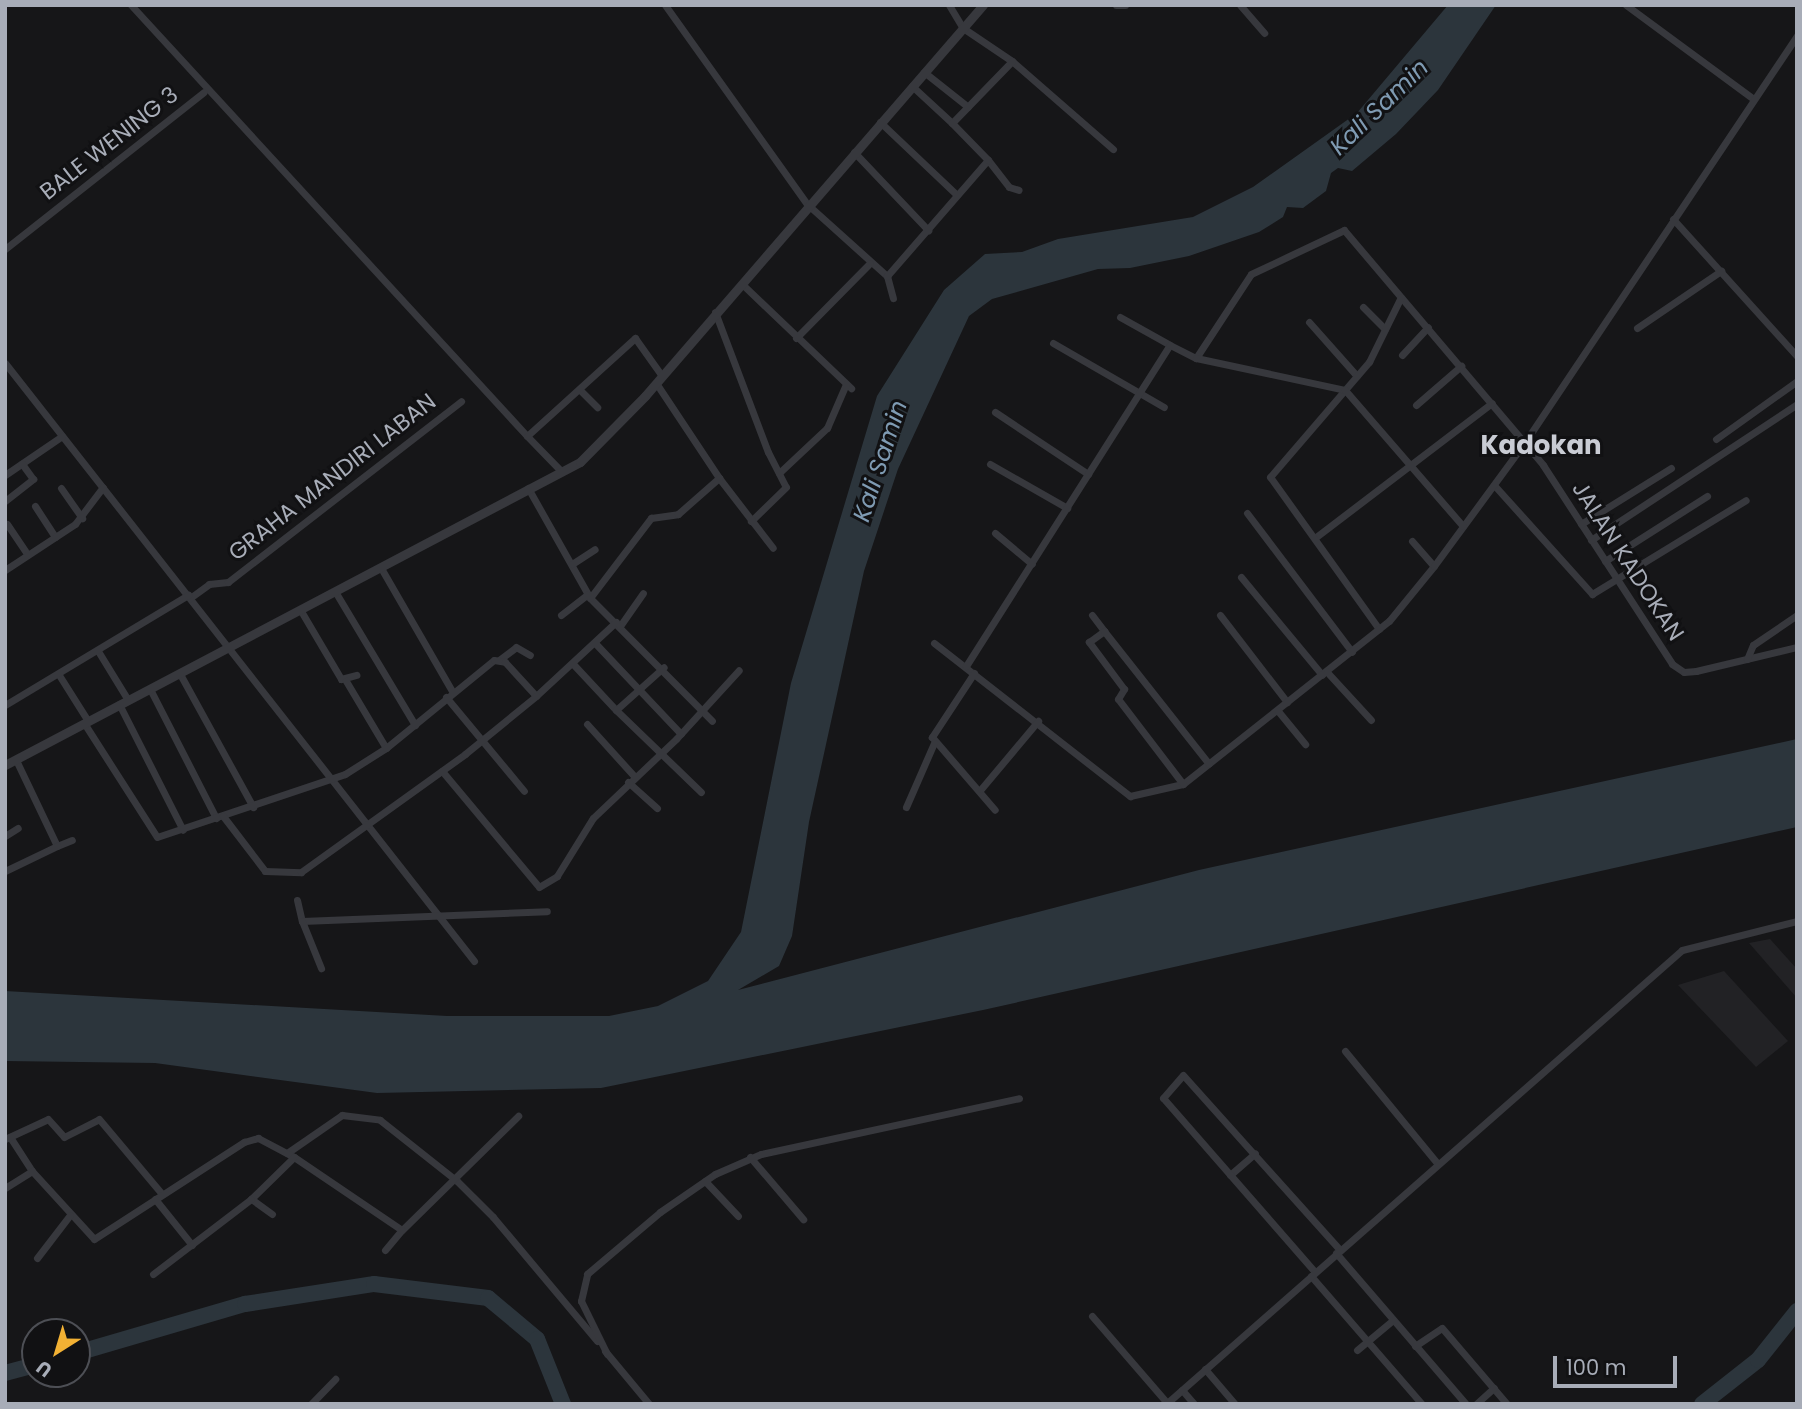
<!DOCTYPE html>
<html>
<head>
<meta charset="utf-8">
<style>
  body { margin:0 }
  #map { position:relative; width:1802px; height:1409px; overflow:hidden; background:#161618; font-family:Poppins,sans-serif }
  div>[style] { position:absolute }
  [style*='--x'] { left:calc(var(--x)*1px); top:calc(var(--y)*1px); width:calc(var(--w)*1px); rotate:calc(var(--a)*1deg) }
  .built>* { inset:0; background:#222225 }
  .water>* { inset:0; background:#2c353c }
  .river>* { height:16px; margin:-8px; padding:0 8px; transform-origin:8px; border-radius:8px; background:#2c353c }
  .minor>* { height:7px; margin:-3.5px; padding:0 3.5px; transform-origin:3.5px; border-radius:3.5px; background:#37383d }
  .tertiary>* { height:9px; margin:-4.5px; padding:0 4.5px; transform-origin:4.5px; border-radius:4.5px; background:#37383d }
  span { translate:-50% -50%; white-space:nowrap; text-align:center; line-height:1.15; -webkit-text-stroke:6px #111113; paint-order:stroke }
  .street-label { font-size:23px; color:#a8adb8 }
  .water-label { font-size:24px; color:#7f9bb3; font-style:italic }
  .quarter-label { font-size:26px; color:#c9ccd4; font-weight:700 }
  .frame { position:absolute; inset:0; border:7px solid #a8adb8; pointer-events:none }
  .north { position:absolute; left:21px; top:1318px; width:70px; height:70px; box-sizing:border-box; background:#111113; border:2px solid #4d4f55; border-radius:50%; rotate:217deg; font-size:19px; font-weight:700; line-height:28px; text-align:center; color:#a8adb8 }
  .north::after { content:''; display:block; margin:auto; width:24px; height:32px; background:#f2b134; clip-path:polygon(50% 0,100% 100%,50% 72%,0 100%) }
  .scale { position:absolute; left:1553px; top:1356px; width:124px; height:32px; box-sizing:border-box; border:4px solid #a8adb8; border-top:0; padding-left:9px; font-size:21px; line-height:24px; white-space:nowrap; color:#a8adb8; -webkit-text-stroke:5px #111113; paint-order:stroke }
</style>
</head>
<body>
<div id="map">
  <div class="built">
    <div style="clip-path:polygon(1770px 939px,1797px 969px,1797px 998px,1749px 943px)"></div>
    <div style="clip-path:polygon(1724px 971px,1788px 1041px,1756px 1067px,1678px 985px)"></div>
  </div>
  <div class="water">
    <div style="clip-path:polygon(1448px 5px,1496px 5px,1438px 90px,1396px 134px,1352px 171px,1338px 168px,1331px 173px,1326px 191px,1303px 208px,1287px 207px,1283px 217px,1259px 232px,1189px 256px,1130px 268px,1098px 269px,992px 299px,969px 316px,898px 469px,864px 571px,809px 822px,792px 936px,779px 966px,738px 990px,1199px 870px,1797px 739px,1797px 827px,983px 1010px,601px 1088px,377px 1093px,155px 1063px,5px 1061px,5px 991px,447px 1016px,609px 1016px,658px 1006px,708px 981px,741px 932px,791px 683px,877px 396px,944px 290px,985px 254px,1022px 252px,1058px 239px,1193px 217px,1253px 187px,1357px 113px)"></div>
  </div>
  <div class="river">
    <div style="--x:77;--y:1353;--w:175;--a:-16.3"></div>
    <div style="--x:245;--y:1304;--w:131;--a:-8.8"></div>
    <div style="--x:374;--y:1284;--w:115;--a:7"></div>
    <div style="--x:488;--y:1298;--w:64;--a:39.9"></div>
    <div style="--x:537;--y:1339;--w:70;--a:68.2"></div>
    <div style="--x:5;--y:1373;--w:31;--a:-15"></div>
    <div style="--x:1702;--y:1404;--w:71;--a:-38.2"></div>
    <div style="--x:1758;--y:1360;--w:63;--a:-51.5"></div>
  </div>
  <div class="minor">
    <div style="--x:131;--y:5;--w:585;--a:47.42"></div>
    <div style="--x:665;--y:5;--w:244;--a:54.5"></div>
    <div style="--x:807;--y:204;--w:108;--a:42"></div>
    <div style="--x:887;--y:276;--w:23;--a:75"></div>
    <div style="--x:949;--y:5;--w:27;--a:59"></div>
    <div style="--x:963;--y:28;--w:59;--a:34"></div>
    <div style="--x:1012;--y:61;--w:134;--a:41.1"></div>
    <div style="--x:1116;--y:5;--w:9;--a:0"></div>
    <div style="--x:1240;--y:5;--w:37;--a:49"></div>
    <div style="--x:1626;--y:5;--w:157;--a:36.4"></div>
    <div style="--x:924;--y:72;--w:56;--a:38.5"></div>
    <div style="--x:912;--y:86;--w:54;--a:42.8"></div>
    <div style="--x:952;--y:123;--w:86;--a:-45.9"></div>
    <div style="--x:880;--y:122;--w:106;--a:43.5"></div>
    <div style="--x:854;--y:152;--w:108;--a:46.5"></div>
    <div style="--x:988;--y:160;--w:34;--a:52"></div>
    <div style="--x:1009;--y:187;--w:10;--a:17"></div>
    <div style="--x:1673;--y:219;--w:185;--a:47.9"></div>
    <div style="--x:5;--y:249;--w:253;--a:-38.3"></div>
    <div style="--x:887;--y:276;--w:154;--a:-49"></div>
    <div style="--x:988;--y:160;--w:52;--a:-134.2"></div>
    <div style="--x:742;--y:284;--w:151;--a:43.7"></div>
    <div style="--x:1363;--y:307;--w:31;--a:45"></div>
    <div style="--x:715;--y:312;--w:150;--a:69.3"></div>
    <div style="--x:768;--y:452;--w:39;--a:63"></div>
    <div style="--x:786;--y:487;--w:49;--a:135.8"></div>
    <div style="--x:1120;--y:317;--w:57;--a:29.2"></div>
    <div style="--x:1309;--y:322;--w:72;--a:48.4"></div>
    <div style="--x:1637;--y:328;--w:102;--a:-34.2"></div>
    <div style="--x:796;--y:338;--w:105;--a:-45.4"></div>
    <div style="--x:1053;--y:343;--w:128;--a:30"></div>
    <div style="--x:1402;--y:355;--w:38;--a:-47"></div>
    <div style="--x:1196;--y:358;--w:100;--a:-56.8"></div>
    <div style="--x:1251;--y:274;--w:103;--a:-25.3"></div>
    <div style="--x:1344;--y:230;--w:308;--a:49.7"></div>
    <div style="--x:1543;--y:465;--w:237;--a:57"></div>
    <div style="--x:1672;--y:664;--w:14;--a:34"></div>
    <div style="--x:1684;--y:672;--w:12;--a:-5"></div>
    <div style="--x:1696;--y:671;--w:104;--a:-13.4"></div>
    <div style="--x:5;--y:363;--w:760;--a:51.89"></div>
    <div style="--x:656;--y:383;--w:114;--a:56.4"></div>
    <div style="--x:719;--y:478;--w:88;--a:52.4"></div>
    <div style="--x:581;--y:391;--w:23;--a:45"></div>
    <div style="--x:1416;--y:405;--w:60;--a:-40.9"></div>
    <div style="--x:995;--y:412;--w:112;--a:33.7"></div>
    <div style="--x:1716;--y:439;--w:100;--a:-35.6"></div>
    <div style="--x:990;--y:464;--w:89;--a:29.7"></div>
    <div style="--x:562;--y:472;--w:50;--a:-134.2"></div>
    <div style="--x:527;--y:436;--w:146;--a:-42.2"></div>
    <div style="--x:635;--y:338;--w:47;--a:54.6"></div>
    <div style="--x:779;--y:473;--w:66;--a:-43.2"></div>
    <div style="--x:827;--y:428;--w:48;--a:-66.6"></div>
    <div style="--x:5;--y:475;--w:69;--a:-34.4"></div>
    <div style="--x:1494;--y:485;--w:147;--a:48"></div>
    <div style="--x:1592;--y:594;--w:180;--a:-31.4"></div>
    <div style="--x:61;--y:488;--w:37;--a:55"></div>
    <div style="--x:528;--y:488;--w:126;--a:60.6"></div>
    <div style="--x:590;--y:598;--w:173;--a:45.2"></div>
    <div style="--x:5;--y:501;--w:36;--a:-38"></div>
    <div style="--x:33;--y:479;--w:19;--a:-126"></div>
    <div style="--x:35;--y:506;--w:37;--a:57"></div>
    <div style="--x:1247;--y:513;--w:174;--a:52.9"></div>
    <div style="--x:7;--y:524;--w:37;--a:56"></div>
    <div style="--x:1581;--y:524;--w:106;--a:-31.9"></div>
    <div style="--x:995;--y:533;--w:48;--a:40"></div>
    <div style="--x:1316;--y:537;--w:221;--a:-37.3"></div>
    <div style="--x:1591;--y:540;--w:247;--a:-33.4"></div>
    <div style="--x:1412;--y:541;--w:33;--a:49"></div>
    <div style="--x:1605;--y:561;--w:121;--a:-32.5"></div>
    <div style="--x:572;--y:564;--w:27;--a:-33"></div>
    <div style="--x:381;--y:568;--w:142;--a:60"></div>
    <div style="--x:5;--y:570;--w:84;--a:-33.3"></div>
    <div style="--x:75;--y:524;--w:46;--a:-52.9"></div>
    <div style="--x:1241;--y:577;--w:127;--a:50.4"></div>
    <div style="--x:336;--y:593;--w:154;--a:59.1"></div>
    <div style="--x:190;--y:598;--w:24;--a:-36"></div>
    <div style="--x:209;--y:584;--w:19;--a:-6"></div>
    <div style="--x:228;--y:582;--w:295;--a:-37.8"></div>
    <div style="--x:590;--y:598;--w:101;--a:-52.7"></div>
    <div style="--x:651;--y:518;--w:27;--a:-8"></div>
    <div style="--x:678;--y:514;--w:55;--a:-41.3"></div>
    <div style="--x:301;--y:611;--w:79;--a:59.5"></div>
    <div style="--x:341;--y:679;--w:16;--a:-15"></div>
    <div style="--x:561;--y:615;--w:33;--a:-38"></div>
    <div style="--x:1092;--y:615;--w:20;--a:53"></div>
    <div style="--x:1220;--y:615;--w:110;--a:52.4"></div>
    <div style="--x:620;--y:626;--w:40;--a:-55.1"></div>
    <div style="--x:1379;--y:629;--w:187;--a:-125.6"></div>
    <div style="--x:1270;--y:477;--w:152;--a:-49.3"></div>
    <div style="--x:1369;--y:362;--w:72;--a:-63.8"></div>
    <div style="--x:595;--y:643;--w:125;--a:46.6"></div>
    <div style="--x:934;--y:643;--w:249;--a:38"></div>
    <div style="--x:1130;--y:796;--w:54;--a:-12.8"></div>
    <div style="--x:1183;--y:784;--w:263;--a:-38.4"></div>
    <div style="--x:1389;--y:621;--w:71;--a:-50.7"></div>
    <div style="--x:1434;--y:566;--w:154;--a:-53.7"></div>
    <div style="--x:1525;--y:442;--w:490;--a:-56.2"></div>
    <div style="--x:98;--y:651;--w:57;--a:58.5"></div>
    <div style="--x:1747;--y:659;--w:15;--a:-67"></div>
    <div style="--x:1753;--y:645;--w:53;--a:-34.3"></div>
    <div style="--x:499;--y:660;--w:21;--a:-37"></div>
    <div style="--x:516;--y:647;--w:16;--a:30"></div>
    <div style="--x:574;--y:665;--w:62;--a:47"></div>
    <div style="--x:616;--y:710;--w:64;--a:-41.9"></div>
    <div style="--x:966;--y:666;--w:380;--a:-57.6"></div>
    <div style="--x:1170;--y:345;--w:29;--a:27"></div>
    <div style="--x:1196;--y:358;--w:152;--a:12.1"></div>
    <div style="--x:1345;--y:390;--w:180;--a:49.1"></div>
    <div style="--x:1327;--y:672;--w:65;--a:47.5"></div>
    <div style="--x:974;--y:673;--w:77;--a:123.3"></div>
    <div style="--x:932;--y:737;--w:96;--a:49.2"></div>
    <div style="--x:180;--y:674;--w:152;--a:61.2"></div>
    <div style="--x:59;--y:675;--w:54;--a:57.8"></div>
    <div style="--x:346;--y:681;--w:78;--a:59.2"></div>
    <div style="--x:150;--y:689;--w:145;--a:62.9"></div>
    <div style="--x:446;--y:697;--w:122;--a:50.3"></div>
    <div style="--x:119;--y:704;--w:141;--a:63.1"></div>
    <div style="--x:5;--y:705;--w:214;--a:-31"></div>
    <div style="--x:616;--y:710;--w:118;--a:44"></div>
    <div style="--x:1278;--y:711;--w:43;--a:50.7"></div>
    <div style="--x:84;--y:723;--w:135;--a:57.4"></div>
    <div style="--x:157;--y:837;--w:198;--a:-18.5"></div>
    <div style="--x:345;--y:774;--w:49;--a:-32.4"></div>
    <div style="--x:386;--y:748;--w:139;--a:-39.2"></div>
    <div style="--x:494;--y:660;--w:11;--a:10"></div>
    <div style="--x:505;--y:662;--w:46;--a:47.6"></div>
    <div style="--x:536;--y:696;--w:109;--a:-42.8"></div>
    <div style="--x:587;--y:724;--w:70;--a:47.9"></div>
    <div style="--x:16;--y:760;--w:95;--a:64.5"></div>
    <div style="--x:57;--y:846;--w:16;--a:-22"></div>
    <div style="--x:442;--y:771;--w:151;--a:50.1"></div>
    <div style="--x:539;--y:887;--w:21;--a:-31"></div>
    <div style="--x:557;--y:876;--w:68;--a:-58.2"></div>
    <div style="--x:593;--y:818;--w:115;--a:-43.6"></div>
    <div style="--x:676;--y:739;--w:93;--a:-47.6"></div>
    <div style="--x:628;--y:782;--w:39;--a:42"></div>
    <div style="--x:1183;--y:784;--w:107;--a:-127.4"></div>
    <div style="--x:1118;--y:699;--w:12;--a:-59"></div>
    <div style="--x:1124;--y:689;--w:59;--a:-126.7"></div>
    <div style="--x:1089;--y:642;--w:19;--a:-36"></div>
    <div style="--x:1104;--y:631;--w:169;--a:51.7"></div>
    <div style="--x:981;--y:789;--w:89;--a:-50"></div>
    <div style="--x:906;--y:807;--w:70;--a:-66.4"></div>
    <div style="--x:223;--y:816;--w:69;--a:52.6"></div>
    <div style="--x:265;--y:871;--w:36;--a:2"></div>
    <div style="--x:301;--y:872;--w:202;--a:-35.7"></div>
    <div style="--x:465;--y:754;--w:92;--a:-39.2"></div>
    <div style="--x:5;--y:836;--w:15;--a:-32"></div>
    <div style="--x:5;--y:871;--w:58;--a:-25.7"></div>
    <div style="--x:297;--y:900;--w:22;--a:77"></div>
    <div style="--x:302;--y:921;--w:245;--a:-2.3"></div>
    <div style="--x:302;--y:921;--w:51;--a:68"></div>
    <div style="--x:1345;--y:1051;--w:145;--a:50.6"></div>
    <div style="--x:10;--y:1137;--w:40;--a:57.1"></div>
    <div style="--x:5;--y:1139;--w:47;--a:-24.9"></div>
    <div style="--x:48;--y:1119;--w:24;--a:48"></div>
    <div style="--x:64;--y:1137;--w:39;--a:-27"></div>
    <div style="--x:99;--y:1119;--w:98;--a:50"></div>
    <div style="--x:287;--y:1153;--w:67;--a:-34.6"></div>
    <div style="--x:342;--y:1115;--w:38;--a:7"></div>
    <div style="--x:380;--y:1120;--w:98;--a:38.4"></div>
    <div style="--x:457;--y:1181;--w:51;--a:45"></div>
    <div style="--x:493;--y:1217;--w:162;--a:50"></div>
    <div style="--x:750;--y:1157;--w:82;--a:49.5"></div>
    <div style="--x:1230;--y:1175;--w:33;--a:-41"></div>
    <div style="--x:705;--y:1181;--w:48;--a:46.7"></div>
    <div style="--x:5;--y:1188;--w:32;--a:-32"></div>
    <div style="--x:32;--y:1171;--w:92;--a:47.6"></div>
    <div style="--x:94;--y:1239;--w:179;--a:-32.9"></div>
    <div style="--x:244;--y:1142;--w:15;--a:-16"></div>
    <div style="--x:258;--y:1138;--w:41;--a:27.8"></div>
    <div style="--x:294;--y:1157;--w:130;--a:34.1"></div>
    <div style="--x:402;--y:1230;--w:163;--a:-44.5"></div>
    <div style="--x:155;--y:1199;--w:59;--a:51.2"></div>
    <div style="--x:272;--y:1214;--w:26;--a:-144"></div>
    <div style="--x:251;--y:1199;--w:60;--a:-44.3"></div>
    <div style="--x:385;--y:1250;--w:26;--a:-50"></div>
    <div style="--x:1336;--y:1253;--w:199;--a:49.3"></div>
    <div style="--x:37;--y:1258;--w:54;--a:-52.5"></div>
    <div style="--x:1315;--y:1272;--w:231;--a:-131.1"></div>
    <div style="--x:1163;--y:1098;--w:30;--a:-49"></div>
    <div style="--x:1183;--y:1075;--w:235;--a:48.1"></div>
    <div style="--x:153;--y:1274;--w:123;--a:-37.4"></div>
    <div style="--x:1311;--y:1276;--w:169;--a:49.1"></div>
    <div style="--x:1092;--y:1316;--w:115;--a:49.2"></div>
    <div style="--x:1415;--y:1346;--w:32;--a:-34"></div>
    <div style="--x:1442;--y:1328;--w:100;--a:49.5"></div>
    <div style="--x:1357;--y:1350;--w:47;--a:-39.8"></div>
    <div style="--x:605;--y:1351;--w:69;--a:50.3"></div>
    <div style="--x:607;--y:1354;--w:59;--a:-116.1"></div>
    <div style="--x:581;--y:1301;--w:28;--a:-77"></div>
    <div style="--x:587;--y:1274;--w:96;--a:-40.3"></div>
    <div style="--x:660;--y:1212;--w:67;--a:-34.6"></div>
    <div style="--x:715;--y:1174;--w:50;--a:-23.5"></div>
    <div style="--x:761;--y:1154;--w:264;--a:-12.2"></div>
    <div style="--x:1205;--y:1369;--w:46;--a:49.4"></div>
    <div style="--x:1182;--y:1390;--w:18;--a:49"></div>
    <div style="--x:311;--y:1404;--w:35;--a:-46"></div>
    <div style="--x:1166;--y:1404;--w:687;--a:-41.34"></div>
    <div style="--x:1682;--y:950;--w:119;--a:-14.2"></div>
    <div style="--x:1476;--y:1404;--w:24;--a:-42"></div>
  </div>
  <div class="tertiary">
    <div style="--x:5;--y:765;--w:650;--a:-27.79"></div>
    <div style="--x:580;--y:462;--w:93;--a:-45.4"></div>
    <div style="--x:645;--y:396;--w:517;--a:-49.16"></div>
  </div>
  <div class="street-label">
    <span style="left:109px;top:143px;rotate:-38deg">BALE WENING 3</span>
    <span style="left:332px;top:477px;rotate:-38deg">GRAHA MANDIRI LABAN</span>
    <span style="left:1628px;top:561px;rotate:57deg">JALAN KADOKAN</span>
  </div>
  <div class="water-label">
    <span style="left:1379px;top:107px;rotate:-44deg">Kali Samin</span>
    <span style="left:880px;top:461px;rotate:-72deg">Kali Samin</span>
  </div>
  <div class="quarter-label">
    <span style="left:1541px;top:446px">Kadokan</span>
  </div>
  <div class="frame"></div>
  <div class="north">U</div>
  <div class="scale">100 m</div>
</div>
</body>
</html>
